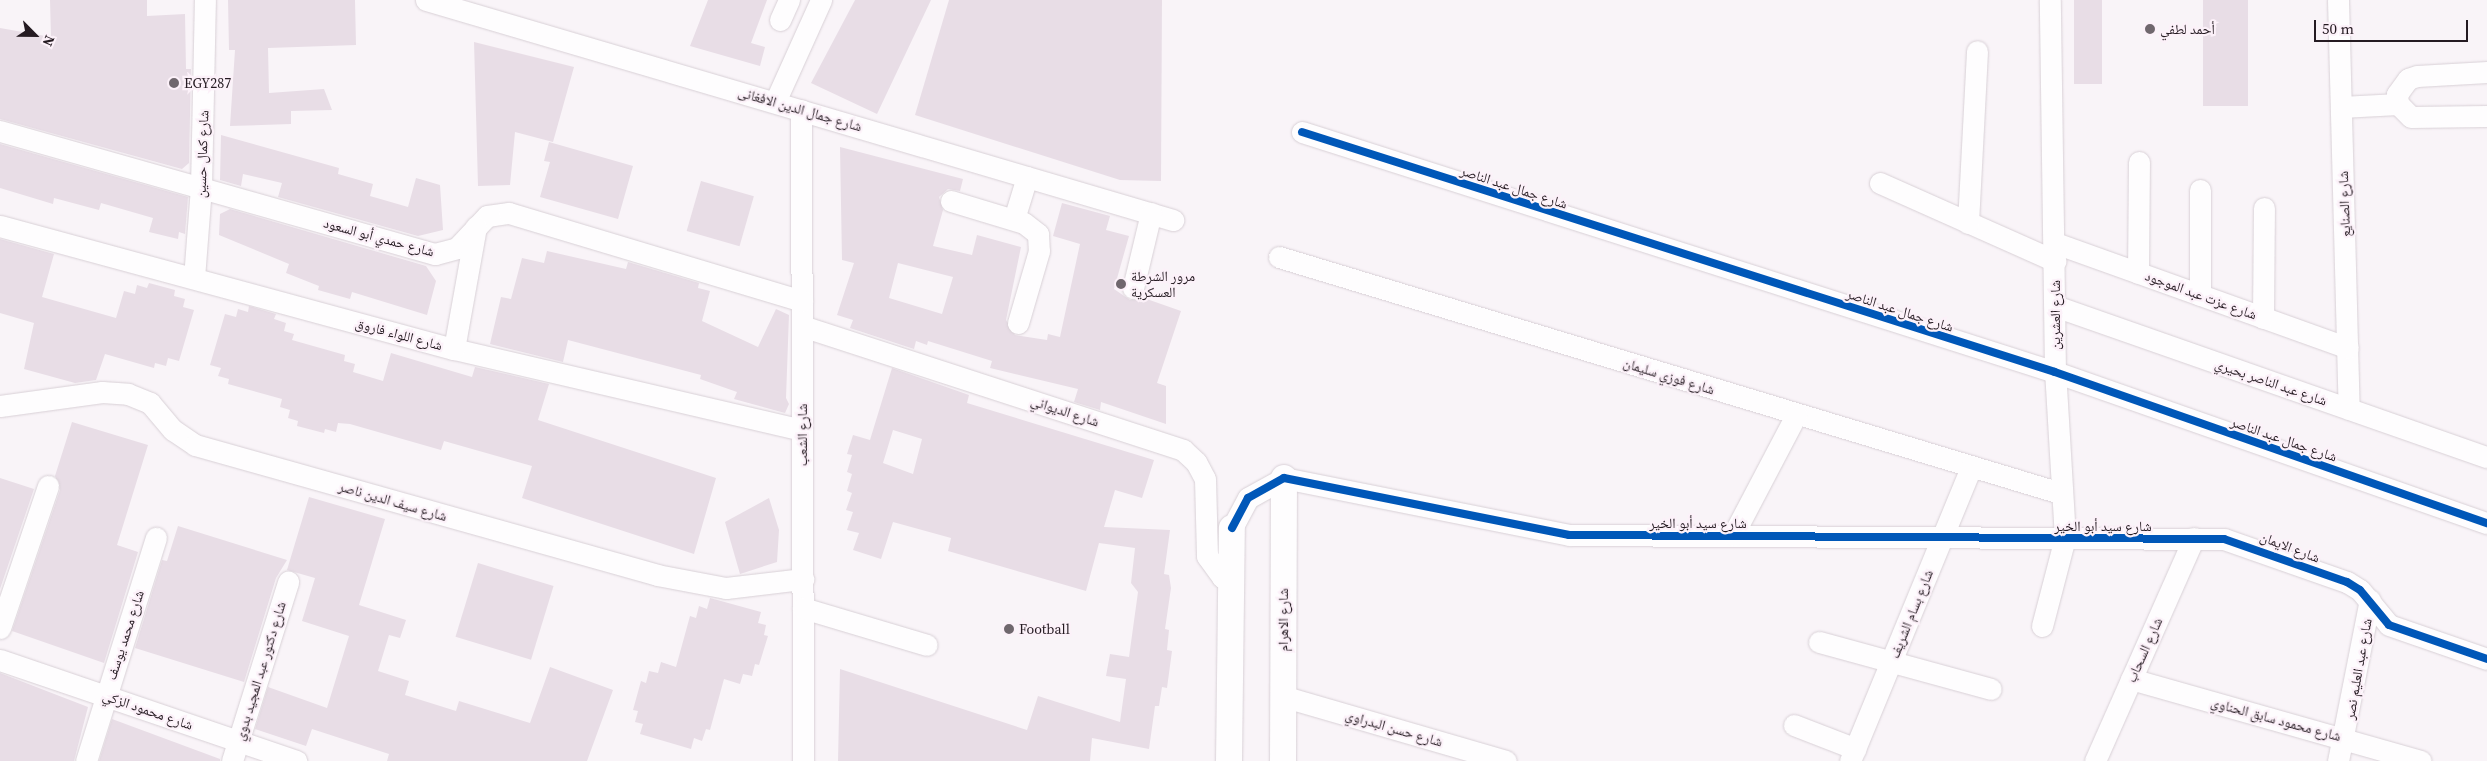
<!DOCTYPE html>
<html>
<head>
<meta charset="utf-8">
<style>
  body { margin:0 }
  #map { position:relative; width:2487px; height:761px; overflow:hidden; background:#f9f4f8; font-family:"Source Serif 4","Noto Naskh Arabic",serif }
  div>[style] { position:absolute }
  [style*='--x'] { left:calc(var(--x)*1px); top:calc(var(--y)*1px); width:calc(var(--w)*1px); rotate:calc(var(--a)*1deg) }
  .building>* { inset:0; background:#e8dde6; transform-origin:0 0 }
  .roads { filter:drop-shadow(0 0 1px #d8d0d6) drop-shadow(0 0 1px #d8d0d6) }
  .minor>* { height:21px; margin:-10.5px; padding:0 10.5px; transform-origin:10.5px; border-radius:10.5px; background:#fefdfe }
  .major>* { height:26px; margin:-13px; padding:0 13px; transform-origin:13px; border-radius:13px; background:#fefdfe }
  .cycleway>* { height:8px; margin:-4px; padding:0 4px; transform-origin:4px; border-radius:4px; background:#0057b8 }
  .dots>* { width:14px; height:14px; translate:-50% -50%; box-sizing:border-box; border:2px solid #fcf1f9; border-radius:50% }
  span { translate:-50% -50%; white-space:nowrap; text-align:center; line-height:1.15; -webkit-text-stroke:4.5px #fcf1f9; paint-order:stroke }
  .poi-label { font-size:14px; color:#251b22 }
  .left { translate:0 -50%; text-align:left }
  .street-label { font-size:14px; color:#251b22 }
  .north { position:absolute; left:10px; top:10px; width:50px; height:50px; -webkit-text-stroke:4px #fcf1f9; paint-order:stroke; rotate:113deg; font-size:14px; font-weight:700; line-height:20px; text-align:center; color:#251b22 }
  .north::after { content:''; display:block; margin:auto; width:18px; height:22px; background:#251b22; clip-path:polygon(50% 0,100% 100%,50% 72%,0 100%) }
  .scale { position:absolute; left:2314px; top:20px; width:154px; height:22px; box-sizing:border-box; border:2px solid #251b22; border-top:0; padding-left:6px; font-size:15px; line-height:18px; white-space:nowrap; color:#251b22; -webkit-text-stroke:4px #fcf1f9; paint-order:stroke }
</style>
</head>
<body>
<div id="map">
  <div class="building">
    <div style="clip-path:polygon(50px 0,147px 0,147px 16px,185px 14px,186px 69px,191px 69px,189px 163px,182px 169px,0 119px,0 28px,51px 37px)"></div>
    <div style="clip-path:polygon(228px 0,355px 0,356px 45px,268px 48px,269px 93px,324px 89px,332px 110px,291px 111px,291px 124px,230px 126px,235px 50px,229px 50px)"></div>
    <div style="clip-path:polygon(708px 0,767px 0,751px 43px,765px 47px,760px 66px,690px 46px)"></div>
    <div style="clip-path:polygon(855px 0,931px 0,877px 114px,811px 83px)"></div>
    <div style="clip-path:polygon(949px 0,1162px 0,1161px 181px,1120px 180px,915px 115px)"></div>
    <div style="left:2074px;top:0;width:28px;height:84px"></div>
    <div style="left:2203px;top:0;width:45px;height:106px"></div>
    <div style="clip-path:polygon(474px 42px,574px 67px,553px 142px,515px 132px,510px 185px,478px 186px)"></div>
    <div style="clip-path:polygon(221px 135px,339px 168px,338px 174px,373px 184px,370px 196px,408px 207px,416px 178px,440px 185px,443px 230px,418px 236px,278px 197px,282px 183px,243px 174px,241px 186px,220px 180px)"></div>
    <div style="clip-path:polygon(549px 142px,633px 166px,618px 219px,540px 197px,550px 162px,544px 161px)"></div>
    <div style="clip-path:polygon(0 144px,188px 197px,185px 234px,179px 232px,178px 239px,149px 232px,153px 218px,101px 203px,99px 210px,54px 198px,53px 204px,0 188px)"></div>
    <div style="clip-path:polygon(evenodd,840px 147px,963px 179px,960px 191px,948px 189px,939px 197px,943px 210px,933px 246px,972px 255px,977px 235px,1021px 247px,1006px 320px,1015px 335px,1047px 340px,1048px 334px,1060px 337px,1080px 244px,1053px 236px,1062px 203px,1110px 216px,1106px 230px,1129px 236px,1114px 289px,1130px 300px,1141px 297px,1181px 311px,1157px 383px,1166px 386px,1166px 424px,1101px 402px,1100px 410px,1074px 402px,1078px 389px,990px 368px,992px 361px,928px 341px,927px 345px,916px 341px,914px 349px,850px 328px,853px 320px,837px 315px,854px 263px,842px 260px,840px 147px,898px 263px,953px 277px,942px 314px,889px 298px,898px 263px)"></div>
    <div style="left:701px;top:181px;width:55px;height:52px;rotate:16deg"></div>
    <div style="clip-path:polygon(230px 209px,426px 266px,436px 281px,427px 315px,352px 292px,350px 299px,318px 290px,319px 286px,286px 273px,289px 264px,219px 235px,220px 214px)"></div>
    <div style="clip-path:polygon(0 239px,54px 254px,42px 297px,116px 318px,124px 291px,135px 294px,137px 285px,147px 288px,149px 283px,175px 290px,174px 296px,185px 299px,183px 307px,194px 310px,179px 361px,168px 358px,166px 366px,155px 363px,154px 368px,105px 354px,96px 380px,75px 383px,24px 369px,34px 323px,0 313px)"></div>
    <div style="clip-path:polygon(547px 251px,626px 269px,628px 262px,699px 283px,698px 288px,710px 291px,702px 321px,758px 347px,776px 309px,789px 315px,786px 398px,789px 404px,785px 413px,734px 399px,737px 392px,700px 379px,701px 375px,568px 340px,563px 362px,490px 344px,501px 297px,511px 299px,522px 258px,544px 263px)"></div>
    <div style="clip-path:polygon(249px 306px,276px 314px,274px 319px,286px 323px,284px 331px,294px 334px,292px 340px,345px 355px,344px 361px,355px 364px,353px 372px,383px 381px,391px 353px,472px 377px,475px 367px,549px 384px,538px 420px,716px 478px,694px 554px,522px 498px,532px 466px,444px 441px,441px 450px,350px 424px,338px 423px,336px 432px,325px 429px,324px 433px,297px 426px,298px 421px,288px 418px,290px 410px,280px 407px,282px 399px,228px 384px,229px 379px,218px 376px,221px 368px,210px 365px,225px 314px,236px 317px,238px 309px,248px 312px)"></div>
    <div style="clip-path:polygon(evenodd,892px 368px,969px 395px,967px 403px,1154px 460px,1142px 498px,1115px 490px,1104px 527px,1170px 530px,1164px 574px,1169px 575px,1171px 588px,1165px 629px,1169px 630px,1167px 650px,1172px 651px,1167px 688px,1162px 687px,1159px 706px,1155px 706px,1149px 749px,1092px 738px,1090px 761px,838px 761px,840px 669px,1027px 730px,1038px 696px,1120px 722px,1126px 679px,1106px 676px,1110px 654px,1129px 657px,1138px 592px,1131px 583px,1135px 548px,1099px 543px,1086px 591px,948px 551px,951px 538px,893px 522px,881px 559px,853px 550px,859px 533px,847px 530px,853px 512px,846px 510px,852px 493px,847px 491px,852px 474px,847px 472px,852px 455px,847px 454px,853px 435px,870px 440px,892px 368px,893px 430px,922px 439px,913px 474px,883px 463px,893px 430px)"></div>
    <div style="clip-path:polygon(72px 422px,148px 445px,117px 545px,138px 552px,104px 663px,12px 631px,60px 490px,55px 476px)"></div>
    <div style="clip-path:polygon(0 478px,34px 489px,0 589px)"></div>
    <div style="clip-path:polygon(309px 497px,385px 519px,359px 605px,406px 620px,400px 638px,389px 635px,378px 671px,409px 681px,405px 695px,456px 711px,459px 701px,530px 723px,550px 667px,613px 690px,587px 761px,387px 761px,389px 754px,312px 729px,306px 746px,255px 729px,268px 687px,327px 708px,349px 636px,302px 621px,315px 578px,287px 570px)"></div>
    <div style="clip-path:polygon(769px 498px,779px 530px,777px 562px,740px 574px,725px 522px)"></div>
    <div style="clip-path:polygon(178px 526px,287px 560px,276px 578px,244px 682px,135px 648px,162px 560px,167px 561px)"></div>
    <div style="left:478px;top:563px;width:79px;height:77px;rotate:17deg"></div>
    <div style="clip-path:polygon(710px 598px,761px 612px,758px 623px,766px 625px,764px 635px,768px 636px,759px 665px,755px 664px,752px 676px,743px 674px,740px 684px,724px 679px,710px 730px,706px 729px,702px 741px,694px 738px,691px 749px,640px 734px,643px 724px,635px 722px,638px 711px,633px 710px,641px 681px,646px 683px,649px 671px,658px 673px,661px 662px,676px 667px,690px 616px,696px 618px,699px 606px,707px 609px)"></div>
    <div style="clip-path:polygon(0 673px,88px 707px,74px 761px,0 761px)"></div>
    <div style="clip-path:polygon(112px 719px,220px 759px,220px 761px,99px 761px)"></div>
  </div>
  <div class="roads">
    <div class="minor">
      <div style="--x:426;--y:0;--w:779;--a:16.41"></div>
      <div style="--x:2338;--y:0;--w:409;--a:88.5"></div>
      <div style="--x:780;--y:20;--w:22;--a:-66"></div>
      <div style="--x:2487;--y:72;--w:70;--a:176.7"></div>
      <div style="--x:2417;--y:76;--w:9;--a:162"></div>
      <div style="--x:2408;--y:79;--w:19;--a:126"></div>
      <div style="--x:2397;--y:94;--w:10;--a:84"></div>
      <div style="--x:2398;--y:104;--w:18;--a:45"></div>
      <div style="--x:2411;--y:117;--w:76;--a:-0.8"></div>
      <div style="--x:775;--y:102;--w:112;--a:-65.7"></div>
      <div style="--x:2341;--y:107;--w:57;--a:-3"></div>
      <div style="--x:801;--y:110;--w:651;--a:89.82"></div>
      <div style="--x:0;--y:131;--w:452;--a:15.8"></div>
      <div style="--x:435;--y:254;--w:23;--a:-15"></div>
      <div style="--x:457;--y:248;--w:44;--a:-46.8"></div>
      <div style="--x:487;--y:216;--w:22;--a:-8"></div>
      <div style="--x:509;--y:213;--w:306;--a:16.7"></div>
      <div style="--x:1302;--y:132;--w:790;--a:17.68"></div>
      <div style="--x:2055;--y:372;--w:458;--a:19.3"></div>
      <div style="--x:1880;--y:183;--w:192;--a:24"></div>
      <div style="--x:951;--y:201;--w:76;--a:16.8"></div>
      <div style="--x:1024;--y:223;--w:18;--a:38"></div>
      <div style="--x:1038;--y:234;--w:17;--a:87"></div>
      <div style="--x:1039;--y:251;--w:75;--a:106.3"></div>
      <div style="--x:1014;--y:219;--w:44;--a:-72.8"></div>
      <div style="--x:1968;--y:223;--w:172;--a:-87"></div>
      <div style="--x:0;--y:226;--w:470;--a:15.2"></div>
      <div style="--x:454;--y:349;--w:357;--a:13.1"></div>
      <div style="--x:2055;--y:243;--w:311;--a:19.7"></div>
      <div style="--x:1279;--y:257;--w:816;--a:16.81"></div>
      <div style="--x:2138;--y:273;--w:111;--a:-89.5"></div>
      <div style="--x:194;--y:278;--w:91;--a:-85.6"></div>
      <div style="--x:201;--y:187;--w:187;--a:-88.8"></div>
      <div style="--x:1133;--y:288;--w:77;--a:-76.5"></div>
      <div style="--x:2200;--y:295;--w:105;--a:-90"></div>
      <div style="--x:2055;--y:306;--w:458;--a:19.3"></div>
      <div style="--x:2263;--y:318;--w:110;--a:-89.5"></div>
      <div style="--x:802;--y:326;--w:401;--a:18"></div>
      <div style="--x:1183;--y:450;--w:18;--a:43"></div>
      <div style="--x:1196;--y:462;--w:19;--a:62"></div>
      <div style="--x:1205;--y:479;--w:77;--a:88.5"></div>
      <div style="--x:1207;--y:556;--w:26;--a:54"></div>
      <div style="--x:1222;--y:577;--w:12;--a:31"></div>
      <div style="--x:454;--y:349;--w:124;--a:-79.8"></div>
      <div style="--x:0;--y:406;--w:103;--a:-7.8"></div>
      <div style="--x:102;--y:392;--w:26;--a:4"></div>
      <div style="--x:128;--y:394;--w:24;--a:22"></div>
      <div style="--x:150;--y:403;--w:35;--a:50"></div>
      <div style="--x:173;--y:430;--w:27;--a:34"></div>
      <div style="--x:195;--y:445;--w:480;--a:15.7"></div>
      <div style="--x:657;--y:575;--w:70;--a:10.7"></div>
      <div style="--x:726;--y:588;--w:78;--a:-6.7"></div>
      <div style="--x:1232;--y:528;--w:34;--a:-62"></div>
      <div style="--x:1248;--y:498;--w:41;--a:-29.1"></div>
      <div style="--x:1284;--y:478;--w:291;--a:11.3"></div>
      <div style="--x:1569;--y:535;--w:655;--a:0.35"></div>
      <div style="--x:2224;--y:539;--w:130;--a:19.3"></div>
      <div style="--x:2347;--y:582;--w:15;--a:32"></div>
      <div style="--x:2360;--y:590;--w:45;--a:50.4"></div>
      <div style="--x:2389;--y:625;--w:104;--a:19.1"></div>
      <div style="--x:1733;--y:535;--w:136;--a:-62.3"></div>
      <div style="--x:803;--y:608;--w:129;--a:16.6"></div>
      <div style="--x:2042;--y:626;--w:91;--a:-75.4"></div>
      <div style="--x:2065;--y:538;--w:166;--a:-93.4"></div>
      <div style="--x:2055;--y:372;--w:372;--a:-90.8"></div>
      <div style="--x:0;--y:628;--w:150;--a:-71.3"></div>
      <div style="--x:1819;--y:642;--w:178;--a:15.3"></div>
      <div style="--x:0;--y:660;--w:313;--a:18.8"></div>
      <div style="--x:2131;--y:679;--w:301;--a:15.8"></div>
      <div style="--x:1282;--y:696;--w:233;--a:16.2"></div>
      <div style="--x:1794;--y:725;--w:66;--a:21.2"></div>
      <div style="--x:86;--y:761;--w:234;--a:-72.6"></div>
      <div style="--x:232;--y:761;--w:188;--a:-72.6"></div>
      <div style="--x:1850;--y:761;--w:318;--a:-67.6"></div>
      <div style="--x:2095;--y:761;--w:244;--a:-66.1"></div>
      <div style="--x:2338;--y:761;--w:164;--a:-78.8"></div>
    </div>
    <div class="major">
      <div style="--x:1229;--y:761;--w:233;--a:-89.3"></div>
      <div style="--x:1283;--y:761;--w:283;--a:-89.8"></div>
    </div>
  </div>
  <div class="cycleway">
    <div style="--x:1302;--y:132;--w:790;--a:17.68"></div>
    <div style="--x:2055;--y:372;--w:458;--a:19.3"></div>
    <div style="--x:1232;--y:528;--w:34;--a:-62"></div>
    <div style="--x:1248;--y:498;--w:41;--a:-29.1"></div>
    <div style="--x:1284;--y:478;--w:291;--a:11.3"></div>
    <div style="--x:1569;--y:535;--w:655;--a:0.35"></div>
    <div style="--x:2224;--y:539;--w:130;--a:19.3"></div>
    <div style="--x:2347;--y:582;--w:15;--a:32"></div>
    <div style="--x:2360;--y:590;--w:45;--a:50.4"></div>
    <div style="--x:2389;--y:625;--w:104;--a:19.1"></div>
  </div>
  <div class="dots">
    <div style="left:2150px;top:29px;background:#6f676d"></div>
    <div style="left:174px;top:83px;background:#6f676d"></div>
    <div style="left:1121px;top:284px;background:#6f676d"></div>
    <div style="left:1009px;top:629px;background:#6f676d"></div>
  </div>
  <div class="poi-label">
    <span class="left" style="left:2160px;top:29px">أحمد لطفي</span>
    <span class="left" style="left:184px;top:83px">EGY287</span>
    <span class="left" style="left:1131px;top:284px">مرور الشرطة<br>العسكرية</span>
    <span class="left" style="left:1019px;top:629px">Football</span>
  </div>
  <div class="street-label">
    <span style="left:800px;top:109px;rotate:16deg">شارع جمال الدين الافغانى</span>
    <span style="left:202px;top:154px;rotate:-88deg">شارع كمال حسين</span>
    <span style="left:1514px;top:187px;rotate:18deg">شارع جمال عبد الناصر</span>
    <span style="left:2344px;top:204px;rotate:-92deg">شارع الصنايع</span>
    <span style="left:379px;top:237px;rotate:15deg">شارع حمدي أبو السعود</span>
    <span style="left:2201px;top:295px;rotate:20deg">شارع عزت عبد الموجود</span>
    <span style="left:1900px;top:310px;rotate:18deg">شارع جمال عبد الناصر</span>
    <span style="left:2055px;top:315px;rotate:-90deg">شارع العشرين</span>
    <span style="left:399px;top:334px;rotate:15deg">شارع اللواء فاروق</span>
    <span style="left:1669px;top:376px;rotate:17deg">شارع فوزي سليمان</span>
    <span style="left:2271px;top:382px;rotate:19deg">شارع عبد الناصر بحيري</span>
    <span style="left:1065px;top:411px;rotate:18deg">شارع الديواني</span>
    <span style="left:802px;top:435px;rotate:-90deg">شارع الشعب</span>
    <span style="left:2284px;top:439px;rotate:19deg">شارع جمال عبد الناصر</span>
    <span style="left:393px;top:501px;rotate:16deg">شارع سيف الدين ناصر</span>
    <span style="left:1698px;top:523px">شارع سيد أبو الخير</span>
    <span style="left:2103px;top:526px">شارع سيد أبو الخير</span>
    <span style="left:2290px;top:547px;rotate:21deg">شارع الايمان</span>
    <span style="left:1911px;top:614px;rotate:-68deg">شارع بسام الشريف</span>
    <span style="left:1283px;top:620px;rotate:-90deg">شارع الاهرام</span>
    <span style="left:125px;top:635px;rotate:-72deg">شارع محمد يوسف</span>
    <span style="left:2144px;top:650px;rotate:-66deg">شارع السحاب</span>
    <span style="left:2358px;top:669px;rotate:-80deg">شارع عبد العليم نصر</span>
    <span style="left:260px;top:671px;rotate:-73deg">شارع دكتور عبد المجيد بدوي</span>
    <span style="left:148px;top:710px;rotate:19deg">شارع محمود الزكي</span>
    <span style="left:2276px;top:719px;rotate:15deg">شارع محمود سابق الحناوي</span>
    <span style="left:1394px;top:728px;rotate:16deg">شارع حسن البدراوي</span>
  </div>
  <div class="north">N</div>
  <div class="scale">50 m</div>
</div>
</body>
</html>
